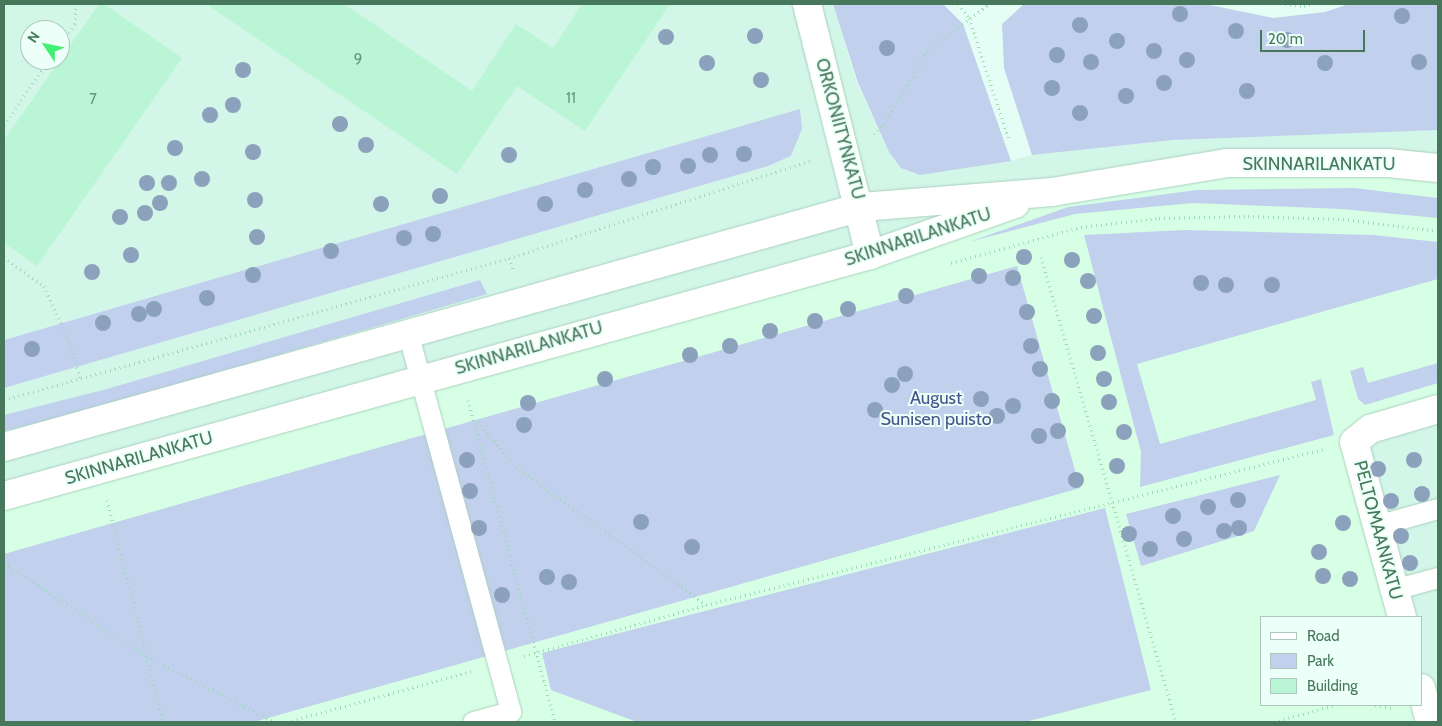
<!DOCTYPE html>
<html>
<head>
<meta charset="utf-8">
<style>
  body { margin:0 }
  #map { position:relative; width:1442px; height:726px; overflow:hidden; background:#e4fef5; font-family:Cabin,sans-serif }
  div>[style] { position:absolute }
  [style*='--x'] { left:calc(var(--x)*1px); top:calc(var(--y)*1px); width:calc(var(--w)*1px); rotate:calc(var(--a)*1deg) }
  .residential>* { inset:0; background:#d2f6e8 }
  .commercial>* { inset:0; background:#d7ffe5 }
  .green>* { inset:0; background:#c1d0ed }
  .building>* { inset:0; background:#baf5d5 }
  .path>* { height:3px; margin-top:-1.5px; transform-origin:0; background:repeating-linear-gradient(90deg,#9ddab8 0 1px,transparent 0 5px) }
  .roads { filter:drop-shadow(0 0 1px #aad0bd) drop-shadow(0 0 1px #aad0bd) }
  .lane>* { height:20px; margin:-10px; padding:0 10px; transform-origin:10px; border-radius:10px; background:#fff }
  .street>* { height:28px; margin:-14px; padding:0 14px; transform-origin:14px; border-radius:14px; background:#fff }
  .secondary>* { height:28px; margin:-14px; padding:0 14px; transform-origin:14px; border-radius:14px; background:#fff }
  .trees>* { width:16px; height:16px; margin:-8px; border-radius:50%; background:#8ca1bb }
  span { translate:-50% -50%; white-space:nowrap; text-align:center; line-height:1.15; -webkit-text-stroke:4px #ecfff9; paint-order:stroke }
  .number-label { font-size:15px; color:#64977a }
  .number-label span { -webkit-text-stroke-width:0 }
  .street-label { font-size:18px; color:#48785c }
  .park-label { font-size:18px; color:#44558b }
  .frame { position:absolute; inset:0; border:5px solid #48785c; pointer-events:none }
  .legend { position:absolute; left:1260px; top:616px; width:162px; height:90px; box-sizing:border-box; background:#ecfff9; border:1px solid #aac9ba; margin:0; padding:6px 9px; list-style:none; font-size:15px; color:#48785c }
  .legend li { display:flex; align-items:center; gap:10px; height:25px }
  .legend b { width:25px; border:1px solid #aac9ba }
  .north { position:absolute; left:20px; top:20px; width:50px; height:50px; box-sizing:border-box; background:#ecfff9; border:1px solid #aac9ba; border-radius:50%; rotate:304deg; font-size:14px; font-weight:700; line-height:20px; text-align:center; color:#48785c }
  .north::after { content:''; display:block; margin:auto; width:18px; height:22px; background:#41f072; clip-path:polygon(50% 0,100% 100%,50% 72%,0 100%) }
  .scale { position:absolute; left:1260px; top:30px; width:105px; height:22px; box-sizing:border-box; border:2px solid #48785c; border-top:0; padding-left:6px; font-size:15px; line-height:18px; white-space:nowrap; color:#48785c; -webkit-text-stroke:4px #ecfff9; paint-order:stroke }
</style>
</head>
<body>
<div id="map">
  <div class="residential">
    <div style="clip-path:polygon(evenodd,4px 4px,833px 4px,857px 83px,889px 152px,901px 168px,1010px 161px,1032px 155px,1173px 140px,1417px 130px,1438px 130px,1438px 168px,4px 496px,4px 388px,768px 166px,791px 156px,802px 129px,800px 110px,4px 340px,4px 4px,30px 30px,60px 30px,60px 60px,30px 60px,30px 30px)"></div>
    <div style="clip-path:polygon(1438px 409px,1438px 722px,1421px 703px,1421px 617px,1399px 617px,1354px 442px)"></div>
  </div>
  <div class="commercial">
    <div style="clip-path:polygon(1227px 163px,1438px 168px,1438px 409px,1354px 442px,1401px 617px,1261px 617px,1261px 705px,1421px 705px,1426px 722px,4px 722px,4px 496px,1052px 192px)"></div>
  </div>
  <div class="green">
    <div style="clip-path:polygon(833px 4px,943px 4px,963px 24px,1011px 161px,920px 175px,901px 168px,889px 152px,858px 83px)"></div>
    <div style="clip-path:polygon(1024px 4px,1205px 4px,1273px 18px,1325px 12px,1349px 4px,1438px 4px,1438px 130px,1173px 140px,1032px 155px,1004px 68px,1002px 24px)"></div>
    <div style="clip-path:polygon(800px 109px,802px 129px,791px 156px,768px 166px,4px 388px,4px 340px)"></div>
    <div style="clip-path:polygon(1354px 188px,1438px 198px,1438px 218px,1341px 209px,1193px 203px,1075px 214px,969px 242px,1068px 207px,1197px 190px)"></div>
    <div style="clip-path:polygon(1185px 230px,1373px 235px,1438px 242px,1438px 279px,1137px 364px,1160px 444px,1316px 400px,1311px 382px,1321px 379px,1334px 435px,1140px 487px,1141px 452px,1084px 235px)"></div>
    <div style="clip-path:polygon(1017px 266px,1080px 488px,254px 722px,4px 722px,4px 554px)"></div>
    <div style="clip-path:polygon(480px 280px,487px 294px,90px 410px,4px 431px,4px 415px,107px 389px)"></div>
    <div style="clip-path:polygon(1438px 363px,1438px 383px,1365px 405px,1358px 399px,1350px 371px,1363px 367px,1368px 383px)"></div>
    <div style="clip-path:polygon(1280px 475px,1254px 531px,1141px 566px,1126px 514px)"></div>
    <div style="clip-path:polygon(1105px 508px,1151px 690px,1025px 722px,637px 722px,551px 690px,542px 653px)"></div>
  </div>
  <div class="building">
    <div style="clip-path:polygon(99px 4px,104px 4px,182px 58px,37px 266px,4px 243px,4px 140px)"></div>
    <div style="clip-path:polygon(206px 4px,344px 4px,472px 91px,516px 24px,553px 48px,582px 4px,670px 4px,585px 131px,517px 86px,457px 174px)"></div>
  </div>
  <div class="path">
    <div style="--x:958;--y:4;--w:18;--a:52"></div>
    <div style="--x:969;--y:18;--w:128;--a:71.8"></div>
    <div style="--x:1285;--y:4;--w:19;--a:6"></div>
    <div style="--x:1304;--y:6;--w:7;--a:-16"></div>
    <div style="--x:60;--y:45;--w:26;--a:-54"></div>
    <div style="--x:75;--y:24;--w:20;--a:-87"></div>
    <div style="--x:4;--y:125;--w:79;--a:-55.3"></div>
    <div style="--x:874;--y:134;--w:14;--a:-45"></div>
    <div style="--x:884;--y:124;--w:84;--a:-59.2"></div>
    <div style="--x:927;--y:52;--w:78;--a:-37.7"></div>
    <div style="--x:4;--y:257;--w:49;--a:35.9"></div>
    <div style="--x:44;--y:286;--w:63;--a:65.5"></div>
    <div style="--x:70;--y:343;--w:36;--a:74"></div>
    <div style="--x:1041;--y:257;--w:484;--a:73.8"></div>
    <div style="--x:509;--y:258;--w:15;--a:70"></div>
    <div style="--x:951;--y:263;--w:135;--a:-15.5"></div>
    <div style="--x:1081;--y:227;--w:79;--a:-6.6"></div>
    <div style="--x:1159;--y:218;--w:89;--a:-1.3"></div>
    <div style="--x:1248;--y:216;--w:95;--a:1.8"></div>
    <div style="--x:1343;--y:219;--w:96;--a:7.2"></div>
    <div style="--x:4;--y:400;--w:525;--a:-15.71"></div>
    <div style="--x:509;--y:258;--w:319;--a:-17.9"></div>
    <div style="--x:468;--y:400;--w:334;--a:74.9"></div>
    <div style="--x:477;--y:422;--w:59;--a:48.4"></div>
    <div style="--x:516;--y:466;--w:235;--a:36.2"></div>
    <div style="--x:107;--y:500;--w:229;--a:75.8"></div>
    <div style="--x:4;--y:563;--w:170;--a:33.2"></div>
    <div style="--x:146;--y:656;--w:145;--a:27.1"></div>
    <div style="--x:524;--y:656;--w:189;--a:-15.7"></div>
    <div style="--x:706;--y:605;--w:637;--a:-14.17"></div>
    <div style="--x:1375;--y:705;--w:17;--a:10"></div>
    <div style="--x:287;--y:722;--w:192;--a:-15.4"></div>
    <div style="--x:1274;--y:722;--w:63;--a:-15.6"></div>
  </div>
  <div class="roads">
    <div class="lane">
      <div style="--x:409;--y:336;--w:390;--a:74.8"></div>
      <div style="--x:511;--y:712;--w:39;--a:165"></div>
      <div style="--x:1377;--y:526;--w:63;--a:-15.6"></div>
      <div style="--x:1394;--y:590;--w:46;--a:-15.3"></div>
    </div>
    <div class="street">
      <div style="--x:807;--y:4;--w:259;--a:75.9"></div>
      <div style="--x:1402;--y:617;--w:181;--a:-105.3"></div>
      <div style="--x:1354;--y:442;--w:21;--a:-39"></div>
      <div style="--x:1370;--y:429;--w:71;--a:-16.4"></div>
      <div style="--x:1421;--y:688;--w:35;--a:75"></div>
    </div>
    <div class="secondary">
      <div style="--x:4;--y:447;--w:890;--a:-15.64"></div>
      <div style="--x:861;--y:207;--w:192;--a:-4.5"></div>
      <div style="--x:1052;--y:192;--w:177;--a:-9.4"></div>
      <div style="--x:1227;--y:163;--w:161;--a:0"></div>
      <div style="--x:1388;--y:163;--w:50;--a:5.7"></div>
      <div style="--x:4;--y:496;--w:899;--a:-15.55"></div>
      <div style="--x:870;--y:255;--w:154;--a:-19.4"></div>
    </div>
  </div>
  <div class="trees">
    <div style="left:1180px;top:14px"></div>
    <div style="left:1402px;top:16px"></div>
    <div style="left:1080px;top:25px"></div>
    <div style="left:1236px;top:31px"></div>
    <div style="left:755px;top:36px"></div>
    <div style="left:666px;top:37px"></div>
    <div style="left:1287px;top:40px"></div>
    <div style="left:1117px;top:41px"></div>
    <div style="left:887px;top:48px"></div>
    <div style="left:1154px;top:51px"></div>
    <div style="left:1057px;top:55px"></div>
    <div style="left:1187px;top:60px"></div>
    <div style="left:1091px;top:62px"></div>
    <div style="left:1419px;top:62px"></div>
    <div style="left:707px;top:63px"></div>
    <div style="left:1325px;top:63px"></div>
    <div style="left:243px;top:70px"></div>
    <div style="left:761px;top:80px"></div>
    <div style="left:1164px;top:83px"></div>
    <div style="left:1052px;top:88px"></div>
    <div style="left:1247px;top:91px"></div>
    <div style="left:1126px;top:96px"></div>
    <div style="left:233px;top:105px"></div>
    <div style="left:1080px;top:113px"></div>
    <div style="left:210px;top:115px"></div>
    <div style="left:340px;top:124px"></div>
    <div style="left:366px;top:145px"></div>
    <div style="left:175px;top:148px"></div>
    <div style="left:253px;top:152px"></div>
    <div style="left:744px;top:154px"></div>
    <div style="left:509px;top:155px"></div>
    <div style="left:710px;top:155px"></div>
    <div style="left:688px;top:166px"></div>
    <div style="left:653px;top:167px"></div>
    <div style="left:202px;top:179px"></div>
    <div style="left:629px;top:179px"></div>
    <div style="left:147px;top:183px"></div>
    <div style="left:169px;top:183px"></div>
    <div style="left:585px;top:190px"></div>
    <div style="left:440px;top:196px"></div>
    <div style="left:255px;top:200px"></div>
    <div style="left:160px;top:203px"></div>
    <div style="left:381px;top:204px"></div>
    <div style="left:545px;top:204px"></div>
    <div style="left:145px;top:213px"></div>
    <div style="left:120px;top:217px"></div>
    <div style="left:433px;top:234px"></div>
    <div style="left:257px;top:237px"></div>
    <div style="left:404px;top:238px"></div>
    <div style="left:331px;top:251px"></div>
    <div style="left:131px;top:255px"></div>
    <div style="left:1024px;top:257px"></div>
    <div style="left:1072px;top:260px"></div>
    <div style="left:92px;top:272px"></div>
    <div style="left:253px;top:275px"></div>
    <div style="left:979px;top:276px"></div>
    <div style="left:1013px;top:278px"></div>
    <div style="left:1088px;top:281px"></div>
    <div style="left:1201px;top:283px"></div>
    <div style="left:1226px;top:285px"></div>
    <div style="left:1272px;top:285px"></div>
    <div style="left:906px;top:296px"></div>
    <div style="left:207px;top:298px"></div>
    <div style="left:154px;top:309px"></div>
    <div style="left:848px;top:309px"></div>
    <div style="left:1027px;top:312px"></div>
    <div style="left:139px;top:314px"></div>
    <div style="left:1094px;top:316px"></div>
    <div style="left:815px;top:321px"></div>
    <div style="left:103px;top:323px"></div>
    <div style="left:770px;top:331px"></div>
    <div style="left:730px;top:346px"></div>
    <div style="left:1031px;top:346px"></div>
    <div style="left:32px;top:349px"></div>
    <div style="left:1098px;top:353px"></div>
    <div style="left:690px;top:355px"></div>
    <div style="left:1040px;top:369px"></div>
    <div style="left:905px;top:374px"></div>
    <div style="left:605px;top:379px"></div>
    <div style="left:1104px;top:379px"></div>
    <div style="left:892px;top:385px"></div>
    <div style="left:981px;top:399px"></div>
    <div style="left:1052px;top:401px"></div>
    <div style="left:1109px;top:402px"></div>
    <div style="left:528px;top:403px"></div>
    <div style="left:1013px;top:406px"></div>
    <div style="left:875px;top:410px"></div>
    <div style="left:997px;top:416px"></div>
    <div style="left:524px;top:425px"></div>
    <div style="left:1058px;top:431px"></div>
    <div style="left:1124px;top:432px"></div>
    <div style="left:1039px;top:436px"></div>
    <div style="left:467px;top:460px"></div>
    <div style="left:1414px;top:460px"></div>
    <div style="left:1117px;top:466px"></div>
    <div style="left:1378px;top:469px"></div>
    <div style="left:1076px;top:480px"></div>
    <div style="left:470px;top:491px"></div>
    <div style="left:1422px;top:494px"></div>
    <div style="left:1238px;top:500px"></div>
    <div style="left:1391px;top:501px"></div>
    <div style="left:1208px;top:507px"></div>
    <div style="left:1173px;top:516px"></div>
    <div style="left:641px;top:522px"></div>
    <div style="left:1343px;top:523px"></div>
    <div style="left:479px;top:528px"></div>
    <div style="left:1239px;top:528px"></div>
    <div style="left:1224px;top:531px"></div>
    <div style="left:1129px;top:534px"></div>
    <div style="left:1401px;top:536px"></div>
    <div style="left:1184px;top:539px"></div>
    <div style="left:692px;top:547px"></div>
    <div style="left:1150px;top:549px"></div>
    <div style="left:1319px;top:552px"></div>
    <div style="left:1410px;top:563px"></div>
    <div style="left:1323px;top:576px"></div>
    <div style="left:547px;top:577px"></div>
    <div style="left:1350px;top:579px"></div>
    <div style="left:569px;top:582px"></div>
    <div style="left:502px;top:595px"></div>
  </div>
  <div class="number-label">
    <span style="left:358px;top:60px">9</span>
    <span style="left:571px;top:99px">11</span>
    <span style="left:93px;top:100px">7</span>
  </div>
  <div class="street-label">
    <span style="left:840px;top:129px;rotate:75deg">ORKONIITYNKATU</span>
    <span style="left:1319px;top:164px">SKINNARILANKATU</span>
    <span style="left:918px;top:237px;rotate:-18deg">SKINNARILANKATU</span>
    <span style="left:529px;top:348px;rotate:-16deg">SKINNARILANKATU</span>
    <span style="left:139px;top:458px;rotate:-16deg">SKINNARILANKATU</span>
    <span style="left:1378px;top:530px;rotate:75deg">PELTOMAANKATU</span>
  </div>
  <div class="park-label">
    <span style="left:936px;top:409px">August<br>Sunisen puisto</span>
  </div>
  <div class="frame"></div>
  <ul class="legend">
  <li><b style="height:6px;background:#fff"></b>Road</li>
  <li><b style="height:14px;background:#c1d0ed"></b>Park</li>
  <li><b style="height:14px;background:#baf5d5"></b>Building</li>
  </ul>
  <div class="north">N</div>
  <div class="scale">20 m</div>
</div>
</body>
</html>
